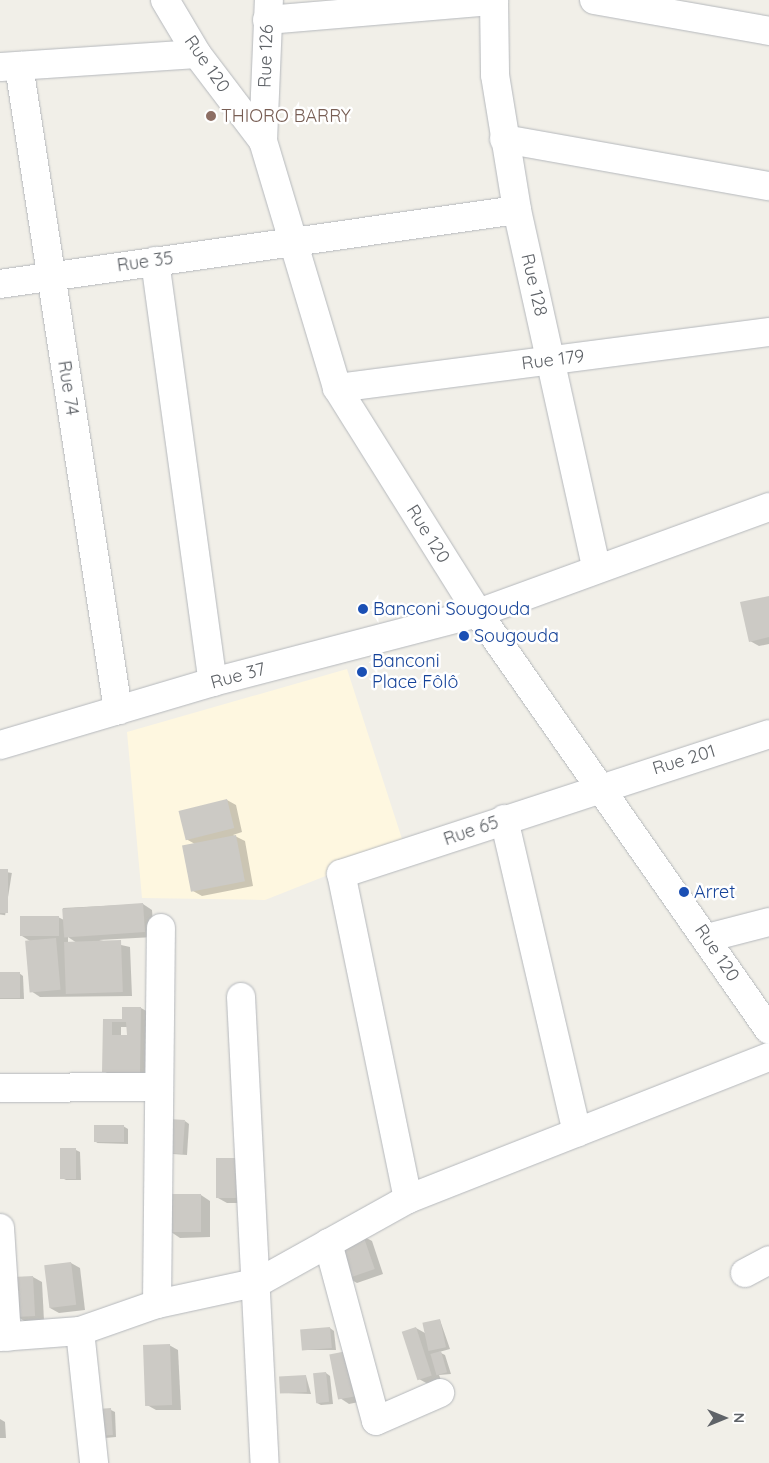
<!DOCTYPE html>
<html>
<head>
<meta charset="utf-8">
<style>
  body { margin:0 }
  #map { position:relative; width:769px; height:1463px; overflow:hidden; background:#f1efe8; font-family:Quicksand,sans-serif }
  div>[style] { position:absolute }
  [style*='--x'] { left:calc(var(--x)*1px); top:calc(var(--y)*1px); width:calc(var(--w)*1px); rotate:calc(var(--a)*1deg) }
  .commercial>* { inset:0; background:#fef7e0 }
  .shadow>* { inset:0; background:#0003; transform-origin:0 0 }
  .building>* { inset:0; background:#cccac5; transform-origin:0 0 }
  .roads { filter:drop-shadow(0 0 1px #b5b8bc) drop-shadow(0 0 1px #b5b8bc) }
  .minor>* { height:28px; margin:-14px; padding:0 14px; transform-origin:14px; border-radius:14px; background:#fff }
  .secondary>* { height:28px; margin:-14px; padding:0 14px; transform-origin:14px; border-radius:14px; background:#fff }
  .dots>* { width:14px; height:14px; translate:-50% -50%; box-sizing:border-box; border:2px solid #fff; border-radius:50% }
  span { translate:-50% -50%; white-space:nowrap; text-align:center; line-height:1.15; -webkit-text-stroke:5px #fff; paint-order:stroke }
  .street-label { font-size:18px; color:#5f6368 }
  .education-label { font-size:18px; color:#785e54 }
  .left { translate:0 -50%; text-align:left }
  .transit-label { font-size:18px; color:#164399 }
  .north { position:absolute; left:699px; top:1393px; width:50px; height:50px; -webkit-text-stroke:4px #fff; paint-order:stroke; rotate:90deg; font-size:14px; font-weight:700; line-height:20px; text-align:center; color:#5f6368 }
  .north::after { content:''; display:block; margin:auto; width:18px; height:22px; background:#5f6368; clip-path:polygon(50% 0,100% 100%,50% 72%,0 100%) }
</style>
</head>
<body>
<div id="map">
  <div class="commercial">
    <div style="clip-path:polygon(347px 669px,404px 845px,265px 900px,142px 898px,127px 732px)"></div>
  </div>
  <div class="shadow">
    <div style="clip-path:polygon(769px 597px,769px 644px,759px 646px,750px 641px)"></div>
    <div style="clip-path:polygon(227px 800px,236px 805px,242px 832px,233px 835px,245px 841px,253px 886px,202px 896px,193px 891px,195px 844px,186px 839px)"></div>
    <div style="left:0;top:871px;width:12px;height:43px;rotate:9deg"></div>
    <div style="clip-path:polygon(evenodd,143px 904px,152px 910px,154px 937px,99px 940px,130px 947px,132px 996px,40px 997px,31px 991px,30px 941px,22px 936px,58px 917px,64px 920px,63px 908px,143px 904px,68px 937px,77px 943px,68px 943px,68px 937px)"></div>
    <div style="clip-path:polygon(19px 973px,23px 976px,24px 999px,0 999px,0 974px)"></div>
    <div style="clip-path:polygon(evenodd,141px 1008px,150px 1013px,149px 1077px,113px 1077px,104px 1071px,104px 1020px,124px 1020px,141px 1008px,121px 1027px,128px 1027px,128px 1036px,121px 1036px,121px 1027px)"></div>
    <div style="clip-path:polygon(185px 1121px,189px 1124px,187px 1155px,173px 1154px,168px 1152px)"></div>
    <div style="clip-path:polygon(123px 1126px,128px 1129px,128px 1144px,96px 1143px)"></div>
    <div style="clip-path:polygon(76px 1150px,80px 1152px,81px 1180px,66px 1180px,62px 1178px)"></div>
    <div style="clip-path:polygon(239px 1159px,249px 1203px,227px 1203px,218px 1198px)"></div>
    <div style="clip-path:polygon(201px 1195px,210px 1201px,210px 1237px,180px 1238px,171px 1232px)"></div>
    <div style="clip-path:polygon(363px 1236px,372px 1241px,383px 1274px,357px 1283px,348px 1278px)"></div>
    <div style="clip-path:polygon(71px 1263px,80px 1268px,85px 1310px,59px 1313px,50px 1308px)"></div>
    <div style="clip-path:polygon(33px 1277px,42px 1282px,44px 1321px,26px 1322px,16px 1316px)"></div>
    <div style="clip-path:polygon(440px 1320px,450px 1349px,439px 1352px,445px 1355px,451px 1374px,439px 1375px,441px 1380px,428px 1384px,419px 1379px,416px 1328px,425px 1333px)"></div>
    <div style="clip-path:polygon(330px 1328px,334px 1331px,336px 1350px,303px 1350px)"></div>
    <div style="clip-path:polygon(169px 1345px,178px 1350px,181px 1410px,156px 1410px,147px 1405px)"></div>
    <div style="clip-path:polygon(331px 1356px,364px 1401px,349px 1404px,340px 1398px)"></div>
    <div style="clip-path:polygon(326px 1373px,330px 1376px,333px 1404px,321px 1405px,317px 1403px)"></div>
    <div style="clip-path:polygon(306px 1376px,311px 1394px,281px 1393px)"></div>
    <div style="clip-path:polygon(111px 1410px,115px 1412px,116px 1437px,105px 1438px,100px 1435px)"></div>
    <div style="clip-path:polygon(0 1419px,5px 1422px,6px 1438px,0 1438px)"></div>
  </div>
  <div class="building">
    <div style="clip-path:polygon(769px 596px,769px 637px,749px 642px,740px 602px)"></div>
    <div style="left:227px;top:799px;width:30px;height:50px;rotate:76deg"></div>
    <div style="left:236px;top:835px;width:47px;height:55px;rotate:79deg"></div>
    <div style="left:0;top:869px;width:8px;height:44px"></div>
    <div style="left:143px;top:903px;width:29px;height:81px;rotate:86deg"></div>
    <div style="left:59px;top:916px;width:20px;height:39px;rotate:90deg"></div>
    <div style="left:56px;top:938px;width:52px;height:31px;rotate:85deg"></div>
    <div style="left:121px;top:940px;width:52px;height:57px;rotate:88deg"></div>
    <div style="left:0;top:972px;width:20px;height:26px"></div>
    <div style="clip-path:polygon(evenodd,122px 1007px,141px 1007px,140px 1073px,102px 1072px,103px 1019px,122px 1019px,122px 1007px,112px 1022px,126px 1022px,127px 1035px,112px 1035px,112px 1022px)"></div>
    <div style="left:169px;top:1119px;width:16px;height:34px;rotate:4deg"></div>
    <div style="left:124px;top:1125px;width:17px;height:30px;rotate:90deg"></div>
    <div style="left:60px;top:1148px;width:16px;height:31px"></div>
    <div style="left:216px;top:1158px;width:23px;height:40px"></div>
    <div style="left:201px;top:1194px;width:38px;height:32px;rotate:90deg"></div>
    <div style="left:363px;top:1235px;width:36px;height:29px;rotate:71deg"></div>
    <div style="left:71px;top:1262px;width:43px;height:27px;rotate:83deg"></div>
    <div style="left:33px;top:1276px;width:40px;height:20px;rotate:87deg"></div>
    <div style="left:440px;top:1319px;width:29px;height:18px;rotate:78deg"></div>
    <div style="left:330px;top:1327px;width:21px;height:30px;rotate:85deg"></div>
    <div style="left:416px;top:1327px;width:51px;height:15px;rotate:72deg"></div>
    <div style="left:170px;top:1344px;width:61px;height:27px;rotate:88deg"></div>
    <div style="left:347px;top:1351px;width:46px;height:18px;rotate:79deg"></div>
    <div style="left:441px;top:1351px;width:22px;height:11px;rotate:74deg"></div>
    <div style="left:326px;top:1372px;width:30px;height:13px;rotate:84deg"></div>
    <div style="left:306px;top:1375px;width:17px;height:27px;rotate:87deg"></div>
    <div style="left:111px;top:1408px;width:27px;height:13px;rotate:86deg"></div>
  </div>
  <div class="roads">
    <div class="minor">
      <div style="--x:494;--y:0;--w:75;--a:89.2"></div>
      <div style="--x:495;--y:75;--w:137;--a:80.7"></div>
      <div style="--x:517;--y:210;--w:366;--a:77.5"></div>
      <div style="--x:594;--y:0;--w:178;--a:10"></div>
      <div style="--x:267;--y:20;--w:228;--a:-4.8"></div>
      <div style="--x:19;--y:66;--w:652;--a:81.26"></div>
      <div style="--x:1;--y:67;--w:196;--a:-3.8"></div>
      <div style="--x:504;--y:139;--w:269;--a:10.1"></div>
      <div style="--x:263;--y:141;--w:141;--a:-87.6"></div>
      <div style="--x:155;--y:261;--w:425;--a:82.2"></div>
      <div style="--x:0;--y:284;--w:522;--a:-8.15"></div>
      <div style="--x:337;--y:388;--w:436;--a:-7.4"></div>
      <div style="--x:504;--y:819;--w:322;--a:76.9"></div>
      <div style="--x:707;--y:938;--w:64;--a:-14.5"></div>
      <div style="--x:241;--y:997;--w:467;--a:87.1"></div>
      <div style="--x:0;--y:1088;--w:159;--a:-0.4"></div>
      <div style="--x:408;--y:1199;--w:332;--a:-101.6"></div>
      <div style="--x:341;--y:874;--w:450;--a:-18.1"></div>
      <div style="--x:0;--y:1228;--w:109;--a:86.3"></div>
      <div style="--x:328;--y:1243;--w:184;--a:74.9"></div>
      <div style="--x:376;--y:1421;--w:70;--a:-23.6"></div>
      <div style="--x:745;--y:1273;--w:27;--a:-28"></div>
      <div style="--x:157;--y:1304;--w:376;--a:-89.4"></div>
      <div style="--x:80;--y:1331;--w:133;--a:83.9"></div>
      <div style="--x:0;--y:1337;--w:80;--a:-4.3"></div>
      <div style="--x:80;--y:1331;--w:82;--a:-19.3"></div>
      <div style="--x:157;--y:1304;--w:104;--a:-12.2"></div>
      <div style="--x:259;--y:1282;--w:171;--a:-29.1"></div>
      <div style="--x:408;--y:1199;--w:388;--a:-21.5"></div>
    </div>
    <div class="secondary">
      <div style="--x:165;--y:0;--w:63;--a:59.3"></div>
      <div style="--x:197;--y:54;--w:109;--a:52.8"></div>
      <div style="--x:263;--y:141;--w:258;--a:73.3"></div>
      <div style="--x:337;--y:388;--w:266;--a:57.9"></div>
      <div style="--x:478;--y:613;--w:508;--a:55.09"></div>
      <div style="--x:0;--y:745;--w:222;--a:-16.5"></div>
      <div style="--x:213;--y:682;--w:274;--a:-14.6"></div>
      <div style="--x:478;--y:613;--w:310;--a:-20"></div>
    </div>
  </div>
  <div class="dots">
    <div style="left:211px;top:116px;background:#8d6e63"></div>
    <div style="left:363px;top:609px;background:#1a4fb4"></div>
    <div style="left:464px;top:636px;background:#1a4fb4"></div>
    <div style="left:362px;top:672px;background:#1a4fb4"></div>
    <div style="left:684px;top:892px;background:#1a4fb4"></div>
  </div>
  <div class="street-label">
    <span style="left:266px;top:56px;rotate:-88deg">Rue 126</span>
    <span style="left:207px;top:64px;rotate:55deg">Rue 120</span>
    <span style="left:145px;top:262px;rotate:-8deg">Rue 35</span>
    <span style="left:534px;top:285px;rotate:77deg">Rue 128</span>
    <span style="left:553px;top:360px;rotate:-7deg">Rue 179</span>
    <span style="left:68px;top:388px;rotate:81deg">Rue 74</span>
    <span style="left:428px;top:534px;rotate:58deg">Rue 120</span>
    <span style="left:238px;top:676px;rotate:-15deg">Rue 37</span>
    <span style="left:684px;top:760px;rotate:-17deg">Rue 201</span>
    <span style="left:471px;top:831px;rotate:-19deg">Rue 65</span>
    <span style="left:717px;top:953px;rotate:56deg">Rue 120</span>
  </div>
  <div class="education-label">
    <span class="left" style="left:221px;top:116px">THIORO BARRY</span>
  </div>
  <div class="transit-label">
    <span class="left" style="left:373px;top:609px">Banconi Sougouda</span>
    <span class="left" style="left:474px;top:636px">Sougouda</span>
    <span class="left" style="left:372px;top:672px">Banconi<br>Place Fôlô</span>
    <span class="left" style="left:694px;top:892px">Arret</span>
  </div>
  <div class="north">N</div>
</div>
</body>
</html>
